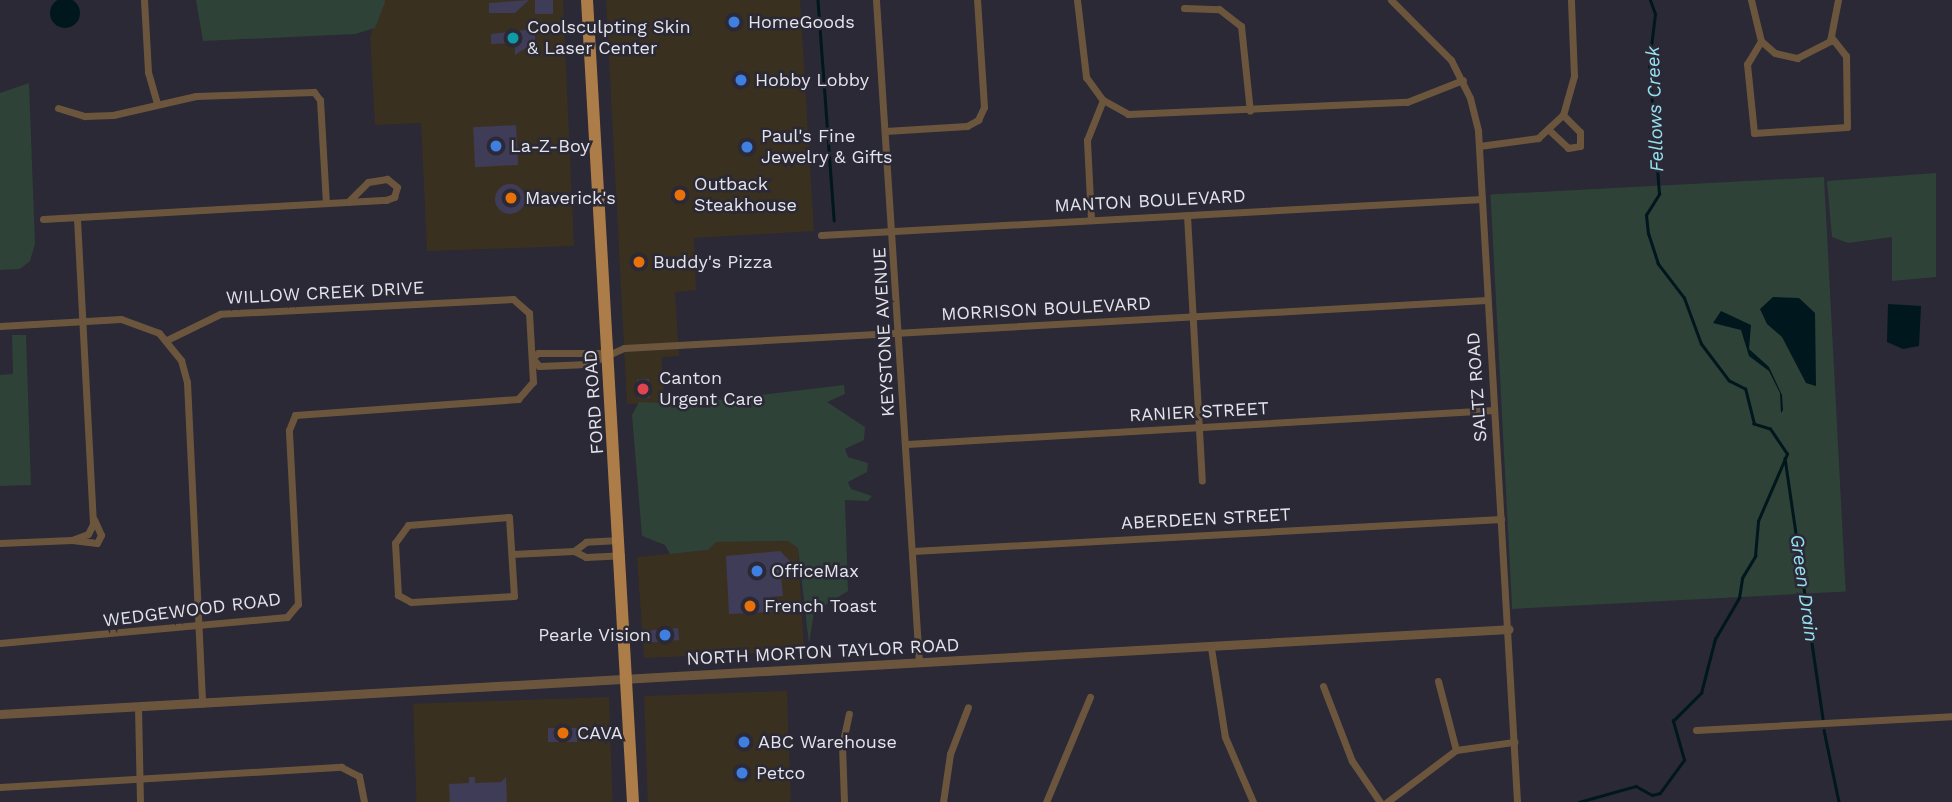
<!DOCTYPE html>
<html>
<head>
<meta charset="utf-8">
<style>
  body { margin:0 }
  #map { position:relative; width:1952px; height:802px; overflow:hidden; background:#2a2935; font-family:"Work Sans",sans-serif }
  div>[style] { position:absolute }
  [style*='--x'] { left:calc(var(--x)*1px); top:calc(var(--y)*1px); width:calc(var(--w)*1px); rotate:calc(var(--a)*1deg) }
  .commercial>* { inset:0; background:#3a3020; transform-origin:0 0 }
  .green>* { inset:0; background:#2e4237; transform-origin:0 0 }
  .water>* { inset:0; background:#00171d }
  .round { border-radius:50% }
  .stream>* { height:2.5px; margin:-1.25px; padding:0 1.25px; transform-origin:1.25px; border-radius:1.25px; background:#00171d }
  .building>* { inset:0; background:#3f3c58; transform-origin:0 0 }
  .minor>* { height:7px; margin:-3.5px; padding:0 3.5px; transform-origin:3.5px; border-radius:3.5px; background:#6c553d }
  .tertiary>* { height:9px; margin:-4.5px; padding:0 4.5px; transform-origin:4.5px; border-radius:4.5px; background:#6c553d }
  .primary>* { height:12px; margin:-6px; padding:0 6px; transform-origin:6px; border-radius:6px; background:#ad7d49 }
  .dots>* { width:19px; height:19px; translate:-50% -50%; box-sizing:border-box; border:4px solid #2a2935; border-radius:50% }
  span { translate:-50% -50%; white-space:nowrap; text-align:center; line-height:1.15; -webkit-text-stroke:5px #2a2935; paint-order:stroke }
  .poi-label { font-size:18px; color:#e4e4ec }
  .left { translate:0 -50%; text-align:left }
  .right { translate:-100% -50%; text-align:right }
  .street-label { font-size:18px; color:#e4e4ec }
  .water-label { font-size:19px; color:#96e1f1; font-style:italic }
</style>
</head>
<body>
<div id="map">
  <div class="commercial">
    <div style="clip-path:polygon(385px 0,563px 0,574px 246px,427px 251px,421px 123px,375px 125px,370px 36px)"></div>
    <div style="clip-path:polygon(606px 0,800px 0,814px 231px,694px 238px,696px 290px,675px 292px,679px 356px,662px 357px,664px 403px,627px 404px)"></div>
    <div style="clip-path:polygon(788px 541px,798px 548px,804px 651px,644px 658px,637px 557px,708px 550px,716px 542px)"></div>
    <div style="left:787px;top:691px;width:111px;height:143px;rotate:88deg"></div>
    <div style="left:609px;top:697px;width:105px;height:196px;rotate:88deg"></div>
  </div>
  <div class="green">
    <div style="clip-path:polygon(196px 0,385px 0,385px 2px,375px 28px,355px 34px,203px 41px)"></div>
    <div style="clip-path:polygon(29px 83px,35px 244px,30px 261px,20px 269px,0 270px,0 93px)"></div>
    <div style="clip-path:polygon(1936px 173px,1936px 277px,1892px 281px,1892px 237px,1848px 243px,1832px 237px,1827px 181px)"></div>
    <div style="left:1824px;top:177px;width:415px;height:334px;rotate:87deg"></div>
    <div style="clip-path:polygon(12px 335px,26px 335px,31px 485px,0 486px,0 375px,13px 374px)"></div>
    <div style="clip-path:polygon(844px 385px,845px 394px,827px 402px,865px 427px,864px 440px,845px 449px,848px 457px,868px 463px,867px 472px,848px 482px,851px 489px,872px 496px,868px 501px,845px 500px,848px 591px,814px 612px,809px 644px,798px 548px,788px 541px,716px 542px,708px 550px,670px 554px,665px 545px,642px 536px,632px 415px,639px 402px,683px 404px)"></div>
  </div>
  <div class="water">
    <div class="round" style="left:50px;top:-2px;width:30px;height:30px"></div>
    <div style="clip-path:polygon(1773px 297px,1799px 298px,1815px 313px,1816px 386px,1806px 383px,1782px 337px,1767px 324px,1760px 309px)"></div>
    <div style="clip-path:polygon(1888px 304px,1921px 306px,1919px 346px,1903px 349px,1887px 342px)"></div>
    <div style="clip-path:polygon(1721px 311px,1751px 325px,1749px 349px,1769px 367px,1782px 395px,1783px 410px,1781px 413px,1780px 393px,1769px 371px,1749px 356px,1741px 330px,1713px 323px)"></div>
  </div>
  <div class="stream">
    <div style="--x:818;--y:0;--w:221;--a:85.8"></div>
    <div style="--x:1785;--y:458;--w:263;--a:81.7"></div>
    <div style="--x:1824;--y:730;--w:74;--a:78.2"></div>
    <div style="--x:1579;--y:802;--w:59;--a:-15.7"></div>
    <div style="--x:1636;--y:786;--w:18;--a:29"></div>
    <div style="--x:1652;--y:795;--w:8;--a:-14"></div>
    <div style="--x:1660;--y:793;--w:41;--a:-54"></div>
    <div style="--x:1684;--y:760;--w:41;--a:-105.8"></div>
    <div style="--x:1673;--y:721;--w:40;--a:-45"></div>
    <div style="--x:1701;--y:693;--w:56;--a:-75.5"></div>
    <div style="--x:1715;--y:639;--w:48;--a:-59.7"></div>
    <div style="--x:1739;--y:598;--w:20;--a:-81"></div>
    <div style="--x:1742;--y:578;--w:26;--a:-59"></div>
    <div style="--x:1755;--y:556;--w:35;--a:-85"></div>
    <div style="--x:1758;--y:521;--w:73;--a:-66.6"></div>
    <div style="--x:1787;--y:454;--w:30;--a:-124"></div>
    <div style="--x:1770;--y:429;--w:17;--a:-163"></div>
    <div style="--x:1754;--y:424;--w:36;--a:-104"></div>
    <div style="--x:1745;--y:389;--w:18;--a:-153"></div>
    <div style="--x:1729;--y:381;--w:46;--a:-127.1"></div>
    <div style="--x:1701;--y:344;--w:49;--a:-110.3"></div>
    <div style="--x:1684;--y:298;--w:43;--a:-127.4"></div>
    <div style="--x:1658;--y:264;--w:32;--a:-108"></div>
    <div style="--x:1648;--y:234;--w:19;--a:-96"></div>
    <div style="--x:1646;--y:215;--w:25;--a:-58"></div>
    <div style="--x:1659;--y:194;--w:131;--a:-94.4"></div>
    <div style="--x:1649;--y:63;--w:49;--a:-83"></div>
    <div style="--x:1655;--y:14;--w:15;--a:-110"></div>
  </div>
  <div class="building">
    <div style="clip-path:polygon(529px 0,515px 13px,489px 13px,489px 3px)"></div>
    <div style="left:535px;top:0;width:18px;height:14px"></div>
    <div style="clip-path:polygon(525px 30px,535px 30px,535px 42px,515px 55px,515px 43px,491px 44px,491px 34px)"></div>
    <div style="left:516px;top:125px;width:40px;height:43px;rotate:87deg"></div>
    <div class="round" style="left:495px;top:184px;width:30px;height:30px"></div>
    <div style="left:649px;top:379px;width:19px;height:12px;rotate:87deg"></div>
    <div style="clip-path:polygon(780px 551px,790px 561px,791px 575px,781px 576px,783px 596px,770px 597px,771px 612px,729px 614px,726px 556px)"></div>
    <div style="left:678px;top:628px;width:12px;height:28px;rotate:85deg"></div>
    <div style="left:548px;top:728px;width:29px;height:14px"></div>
    <div style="clip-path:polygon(469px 777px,475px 777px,475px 783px,501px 782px,506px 777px,507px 802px,450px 802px,449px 784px,469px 783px)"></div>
  </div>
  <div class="minor">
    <div style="--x:144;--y:0;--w:72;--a:86.8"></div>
    <div style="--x:148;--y:72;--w:33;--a:74"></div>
    <div style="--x:876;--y:0;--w:664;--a:86.29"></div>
    <div style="--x:1077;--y:0;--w:78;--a:83.3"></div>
    <div style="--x:1086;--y:77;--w:29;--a:54"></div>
    <div style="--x:1103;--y:100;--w:29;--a:29"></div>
    <div style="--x:1128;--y:114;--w:279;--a:-2.5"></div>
    <div style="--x:1407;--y:102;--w:60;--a:-21.4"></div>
    <div style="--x:1391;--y:0;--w:85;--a:45"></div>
    <div style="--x:1451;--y:60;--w:42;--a:63.4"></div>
    <div style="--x:1470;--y:98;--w:34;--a:76"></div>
    <div style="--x:1478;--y:131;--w:672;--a:86.67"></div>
    <div style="--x:1751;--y:0;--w:42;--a:76.3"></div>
    <div style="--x:1761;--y:41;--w:18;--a:41"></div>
    <div style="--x:1775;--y:53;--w:23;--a:13"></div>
    <div style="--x:1797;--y:58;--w:37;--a:-27"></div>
    <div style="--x:1830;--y:41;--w:42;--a:-79"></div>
    <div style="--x:1184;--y:8;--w:35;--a:2"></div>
    <div style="--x:1219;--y:9;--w:28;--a:38"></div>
    <div style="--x:1241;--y:26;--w:85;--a:84"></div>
    <div style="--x:1761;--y:41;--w:27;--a:121"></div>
    <div style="--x:1747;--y:64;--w:69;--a:84.2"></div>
    <div style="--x:1754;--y:133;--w:93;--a:-3.7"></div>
    <div style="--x:1847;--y:127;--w:71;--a:-90.8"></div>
    <div style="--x:1846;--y:56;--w:23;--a:-128"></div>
    <div style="--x:58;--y:108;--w:28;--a:17"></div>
    <div style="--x:85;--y:116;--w:28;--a:-2"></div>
    <div style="--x:113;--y:115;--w:85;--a:-12.9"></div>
    <div style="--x:196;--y:96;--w:118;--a:-1.9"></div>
    <div style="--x:314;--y:92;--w:10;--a:53"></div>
    <div style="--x:320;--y:100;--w:103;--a:86.7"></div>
    <div style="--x:1549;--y:130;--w:26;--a:43"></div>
    <div style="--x:1568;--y:148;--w:12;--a:-9"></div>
    <div style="--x:1580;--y:146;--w:14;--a:-90"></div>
    <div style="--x:1580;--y:132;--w:24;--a:-135"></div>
    <div style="--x:885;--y:131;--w:82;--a:-3.5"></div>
    <div style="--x:967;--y:126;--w:13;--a:-29"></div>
    <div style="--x:978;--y:120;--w:14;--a:-65"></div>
    <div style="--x:984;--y:107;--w:107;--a:-93.7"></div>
    <div style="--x:1479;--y:146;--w:60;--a:-7.7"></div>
    <div style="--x:1538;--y:138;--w:34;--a:-43"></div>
    <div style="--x:1563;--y:115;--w:41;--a:-74.2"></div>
    <div style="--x:1574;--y:76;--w:76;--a:-92.3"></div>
    <div style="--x:1187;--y:215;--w:266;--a:86.8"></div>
    <div style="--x:43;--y:219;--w:344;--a:-3.2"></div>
    <div style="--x:386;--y:200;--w:9;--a:-21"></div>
    <div style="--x:394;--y:197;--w:10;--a:-73"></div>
    <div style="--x:397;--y:187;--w:13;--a:-141"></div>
    <div style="--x:387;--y:179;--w:19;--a:171"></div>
    <div style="--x:368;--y:182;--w:28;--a:135"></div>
    <div style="--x:1091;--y:220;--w:80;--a:-92.9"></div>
    <div style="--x:1087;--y:140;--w:43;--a:-68.2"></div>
    <div style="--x:821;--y:235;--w:662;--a:-3.12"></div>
    <div style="--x:0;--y:326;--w:121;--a:-3.3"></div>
    <div style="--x:121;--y:319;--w:40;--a:20.2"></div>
    <div style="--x:159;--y:333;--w:35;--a:51"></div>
    <div style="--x:181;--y:360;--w:23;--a:75"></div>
    <div style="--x:187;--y:382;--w:322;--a:87.3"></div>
    <div style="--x:532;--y:358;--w:8;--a:-40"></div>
    <div style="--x:538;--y:353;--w:70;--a:0"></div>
    <div style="--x:533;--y:359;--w:9;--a:49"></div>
    <div style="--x:539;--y:366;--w:49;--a:-2.3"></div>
    <div style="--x:588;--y:364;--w:39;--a:-24"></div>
    <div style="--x:624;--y:348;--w:864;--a:-3.18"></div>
    <div style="--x:907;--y:444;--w:588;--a:-3.31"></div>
    <div style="--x:509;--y:517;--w:79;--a:86.4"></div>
    <div style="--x:514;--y:596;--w:103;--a:176.7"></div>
    <div style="--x:411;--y:602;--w:15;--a:-152"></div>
    <div style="--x:398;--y:595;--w:52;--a:-93.3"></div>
    <div style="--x:395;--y:543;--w:22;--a:-54"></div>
    <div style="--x:408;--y:525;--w:101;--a:-4.5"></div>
    <div style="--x:72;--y:540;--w:25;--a:7"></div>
    <div style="--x:97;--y:543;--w:9;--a:-63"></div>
    <div style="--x:101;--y:535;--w:17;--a:-114"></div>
    <div style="--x:620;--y:540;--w:34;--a:177"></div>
    <div style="--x:586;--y:542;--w:15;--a:143"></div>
    <div style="--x:574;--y:551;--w:13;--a:27"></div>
    <div style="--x:586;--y:557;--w:35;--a:-3"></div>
    <div style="--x:0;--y:543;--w:72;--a:-2.4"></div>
    <div style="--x:72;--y:540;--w:17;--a:-21"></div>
    <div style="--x:88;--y:534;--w:11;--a:-63"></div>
    <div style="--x:93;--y:524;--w:307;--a:-93"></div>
    <div style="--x:913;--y:551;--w:589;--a:-3.12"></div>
    <div style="--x:512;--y:554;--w:62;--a:-2.8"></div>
    <div style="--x:0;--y:643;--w:288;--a:-5.2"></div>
    <div style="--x:287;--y:617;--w:17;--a:-50"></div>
    <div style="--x:298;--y:604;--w:174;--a:-93"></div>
    <div style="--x:289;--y:430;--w:16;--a:-68"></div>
    <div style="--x:295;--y:415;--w:224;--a:-4.1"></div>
    <div style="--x:518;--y:399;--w:23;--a:-49"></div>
    <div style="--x:533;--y:382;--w:69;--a:-93.3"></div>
    <div style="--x:529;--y:313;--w:21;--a:-139"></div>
    <div style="--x:513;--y:299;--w:293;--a:177.1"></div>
    <div style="--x:220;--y:314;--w:59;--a:153.9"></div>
    <div style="--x:1211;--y:648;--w:90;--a:81.1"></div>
    <div style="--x:1225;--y:737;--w:71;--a:66.7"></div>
    <div style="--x:1438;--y:681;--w:71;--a:75.4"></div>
    <div style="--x:1323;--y:686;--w:80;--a:68.9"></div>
    <div style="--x:1352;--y:761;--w:50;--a:55.7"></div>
    <div style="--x:138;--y:707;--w:95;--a:88.8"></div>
    <div style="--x:1696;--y:730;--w:256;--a:-3.1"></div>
    <div style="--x:0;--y:787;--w:342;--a:-3.4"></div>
    <div style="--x:341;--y:767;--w:20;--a:27"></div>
    <div style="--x:359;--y:776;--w:26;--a:79"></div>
    <div style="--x:844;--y:802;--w:56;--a:-92"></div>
    <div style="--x:842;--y:746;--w:33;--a:-78"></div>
    <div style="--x:943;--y:802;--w:49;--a:-81.7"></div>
    <div style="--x:950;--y:754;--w:50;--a:-69"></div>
    <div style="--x:1046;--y:802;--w:114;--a:-67.3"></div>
    <div style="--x:1387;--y:802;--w:86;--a:-37"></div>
    <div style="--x:1456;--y:750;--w:59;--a:-7.9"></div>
  </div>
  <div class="tertiary">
    <div style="--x:0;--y:714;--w:1511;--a:-3.22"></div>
  </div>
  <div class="primary">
    <div style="--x:587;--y:0;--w:803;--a:86.72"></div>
  </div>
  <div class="dots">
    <div style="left:734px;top:22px;background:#3f7fe0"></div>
    <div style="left:513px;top:38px;background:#0f9aa8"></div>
    <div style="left:741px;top:80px;background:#3f7fe0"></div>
    <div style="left:496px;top:146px;background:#3f7fe0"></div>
    <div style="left:747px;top:147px;background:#3f7fe0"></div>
    <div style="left:680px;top:195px;background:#e8710a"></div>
    <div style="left:511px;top:198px;background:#e8710a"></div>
    <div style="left:639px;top:262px;background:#e8710a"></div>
    <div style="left:643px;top:389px;background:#e0444e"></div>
    <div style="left:757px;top:571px;background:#3f7fe0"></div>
    <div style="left:750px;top:606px;background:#e8710a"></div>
    <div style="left:665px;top:635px;background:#3f7fe0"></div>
    <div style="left:563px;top:733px;background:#e8710a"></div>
    <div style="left:744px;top:742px;background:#3f7fe0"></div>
    <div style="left:742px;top:773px;background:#3f7fe0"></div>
  </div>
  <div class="poi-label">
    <span class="left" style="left:748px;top:22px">HomeGoods</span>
    <span class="left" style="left:527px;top:38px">Coolsculpting Skin<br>&amp; Laser Center</span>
    <span class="left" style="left:755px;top:80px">Hobby Lobby</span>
    <span class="left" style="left:761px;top:147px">Paul's Fine<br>Jewelry &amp; Gifts</span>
    <span class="left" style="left:510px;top:146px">La-Z-Boy</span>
    <span class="left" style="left:694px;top:195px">Outback<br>Steakhouse</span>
    <span class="left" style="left:525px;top:198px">Maverick's</span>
    <span class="left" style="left:653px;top:262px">Buddy's Pizza</span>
    <span class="left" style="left:659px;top:389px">Canton<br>Urgent Care</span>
    <span class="left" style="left:771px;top:571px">OfficeMax</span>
    <span class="left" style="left:764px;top:606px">French Toast</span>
    <span class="right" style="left:651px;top:635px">Pearle Vision</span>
    <span class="left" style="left:577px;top:733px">CAVA</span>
    <span class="left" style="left:758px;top:742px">ABC Warehouse</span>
    <span class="left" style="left:756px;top:773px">Petco</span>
  </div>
  <div class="street-label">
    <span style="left:1150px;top:201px;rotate:-3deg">MANTON BOULEVARD</span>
    <span style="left:325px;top:293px;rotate:-3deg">WILLOW CREEK DRIVE</span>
    <span style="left:1046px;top:309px;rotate:-3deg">MORRISON BOULEVARD</span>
    <span style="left:884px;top:332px;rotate:-93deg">KEYSTONE AVENUE</span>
    <span style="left:1477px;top:387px;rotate:-94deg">SALTZ ROAD</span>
    <span style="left:594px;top:402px;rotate:-94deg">FORD ROAD</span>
    <span style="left:1199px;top:412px;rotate:-3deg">RANIER STREET</span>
    <span style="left:1206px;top:519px;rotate:-3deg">ABERDEEN STREET</span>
    <span style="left:192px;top:610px;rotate:-7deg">WEDGEWOOD ROAD</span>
    <span style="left:823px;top:652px;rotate:-3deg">NORTH MORTON TAYLOR ROAD</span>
  </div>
  <div class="water-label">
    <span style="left:1655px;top:109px;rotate:-92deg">Fellows Creek</span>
    <span style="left:1804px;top:588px;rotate:82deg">Green Drain</span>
  </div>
</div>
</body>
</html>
